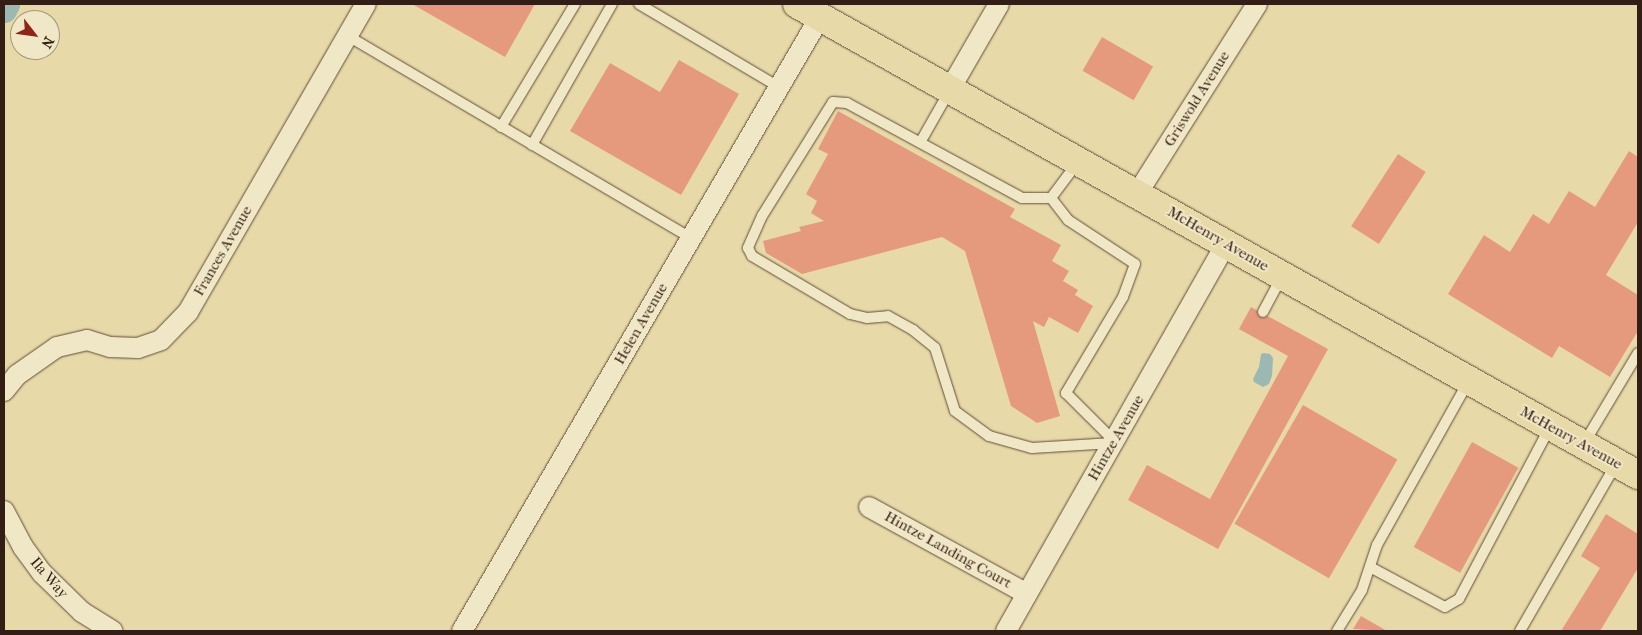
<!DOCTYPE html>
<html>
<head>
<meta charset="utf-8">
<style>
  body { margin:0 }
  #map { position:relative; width:1642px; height:635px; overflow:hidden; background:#e8daa8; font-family:"IM FELL French Canon",serif }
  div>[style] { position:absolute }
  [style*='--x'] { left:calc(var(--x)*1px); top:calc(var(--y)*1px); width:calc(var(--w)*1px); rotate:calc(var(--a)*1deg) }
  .water>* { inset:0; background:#9cb8b3 }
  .canal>* { height:25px; margin:-12.5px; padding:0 12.5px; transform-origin:12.5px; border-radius:12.5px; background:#9cb8b3 }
  .building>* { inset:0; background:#e59a7e; transform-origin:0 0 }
  .roads { filter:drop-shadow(0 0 1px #604d3a) drop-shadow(0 0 1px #604d3a) }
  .lane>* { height:10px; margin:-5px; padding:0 5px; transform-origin:5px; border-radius:5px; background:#f0e7c6 }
  .street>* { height:20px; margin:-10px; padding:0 10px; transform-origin:10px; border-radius:10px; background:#f0e7c6 }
  .primary>* { height:28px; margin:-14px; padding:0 14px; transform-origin:14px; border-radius:14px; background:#e8daa8 }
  span { translate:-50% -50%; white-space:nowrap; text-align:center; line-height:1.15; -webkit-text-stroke:4px #f0e7c6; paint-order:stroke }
  .street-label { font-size:15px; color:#331e15 }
  .frame { position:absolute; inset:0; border:5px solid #331e15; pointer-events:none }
  .north { position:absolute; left:10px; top:10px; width:50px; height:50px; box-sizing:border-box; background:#f0e7c6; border:1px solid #a4977f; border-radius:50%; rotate:120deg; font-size:14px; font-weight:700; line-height:20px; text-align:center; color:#331e15 }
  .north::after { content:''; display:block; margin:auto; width:18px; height:22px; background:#8f2418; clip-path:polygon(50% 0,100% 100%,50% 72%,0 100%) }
</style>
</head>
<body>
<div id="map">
  <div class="water">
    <div style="clip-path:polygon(1264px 353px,1270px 354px,1273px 358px,1272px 376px,1269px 384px,1263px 387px,1254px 382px,1253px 379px,1259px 367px,1261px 354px)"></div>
  </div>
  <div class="canal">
    <div style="--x:4;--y:10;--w:7;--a:-63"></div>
  </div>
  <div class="building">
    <div style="clip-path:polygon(412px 4px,535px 4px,505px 57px)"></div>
    <div style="left:1102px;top:37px;width:59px;height:39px;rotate:30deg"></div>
    <div style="clip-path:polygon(679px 60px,739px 94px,681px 195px,570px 131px,610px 63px,660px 92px)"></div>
    <div style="clip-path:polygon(838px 111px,1015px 209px,1010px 217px,1061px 245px,1052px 261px,1069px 271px,1063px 281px,1078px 290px,1075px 295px,1093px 306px,1078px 333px,1049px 317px,1044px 327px,1033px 321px,1060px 416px,1037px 423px,1011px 406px,965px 251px,942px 237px,802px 274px,766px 253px,763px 241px,801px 231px,799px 227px,824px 221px,811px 213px,817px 201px,806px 194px,828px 154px,818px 149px)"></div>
    <div style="clip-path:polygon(1629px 151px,1638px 157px,1638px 222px,1606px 275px,1638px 295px,1638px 331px,1610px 377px,1559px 346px,1552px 358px,1448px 294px,1484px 235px,1510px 252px,1533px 214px,1549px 224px,1569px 191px,1595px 207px)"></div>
    <div style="left:1398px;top:154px;width:33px;height:86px;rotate:33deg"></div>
    <div style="clip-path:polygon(1251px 307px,1328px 349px,1218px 549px,1128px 500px,1147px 465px,1210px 499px,1288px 356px,1239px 329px)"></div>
    <div style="left:1303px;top:405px;width:109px;height:137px;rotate:30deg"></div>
    <div style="left:1472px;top:442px;width:53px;height:120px;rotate:29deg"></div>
    <div style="clip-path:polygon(1606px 514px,1638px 534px,1638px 568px,1600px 631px,1561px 631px,1600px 568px,1581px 556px)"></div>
    <div style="clip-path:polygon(1361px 616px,1387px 631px,1353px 629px)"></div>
  </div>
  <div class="roads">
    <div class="lane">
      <div style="--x:639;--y:4;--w:163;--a:30.7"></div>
      <div style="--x:348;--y:36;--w:398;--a:30.5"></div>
      <div style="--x:501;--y:127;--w:144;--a:-59"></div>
      <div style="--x:921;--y:141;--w:59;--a:-60.4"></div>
      <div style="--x:532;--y:145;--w:162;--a:-60.4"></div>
      <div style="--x:1078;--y:162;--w:45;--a:126.9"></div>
      <div style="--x:1051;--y:198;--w:29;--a:180"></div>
      <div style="--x:1022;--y:198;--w:199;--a:-151.5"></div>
      <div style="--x:847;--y:103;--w:14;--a:-176"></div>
      <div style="--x:833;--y:102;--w:134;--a:121.9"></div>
      <div style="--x:762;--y:216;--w:35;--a:114"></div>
      <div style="--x:748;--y:248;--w:9;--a:63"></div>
      <div style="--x:752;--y:256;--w:114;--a:30.6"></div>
      <div style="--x:850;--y:314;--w:17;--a:13"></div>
      <div style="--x:867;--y:318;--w:21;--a:-5"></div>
      <div style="--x:888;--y:316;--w:29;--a:29"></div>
      <div style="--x:913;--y:330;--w:28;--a:39"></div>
      <div style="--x:935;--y:348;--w:66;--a:72.4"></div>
      <div style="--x:955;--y:411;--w:42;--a:36.3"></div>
      <div style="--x:989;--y:436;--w:45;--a:15.6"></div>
      <div style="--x:1032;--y:448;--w:81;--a:-3.5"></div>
      <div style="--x:1051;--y:198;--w:28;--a:52"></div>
      <div style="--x:1068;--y:220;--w:80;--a:33.3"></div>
      <div style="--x:1135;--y:264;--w:35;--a:110"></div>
      <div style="--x:1123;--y:297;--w:112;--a:120.7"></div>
      <div style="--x:1066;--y:393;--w:68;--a:45"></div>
      <div style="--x:1263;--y:312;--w:40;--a:-62"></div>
      <div style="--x:1583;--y:445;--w:107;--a:-59.1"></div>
      <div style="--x:1370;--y:567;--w:85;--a:28.1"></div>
      <div style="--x:1445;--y:607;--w:16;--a:-30"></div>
      <div style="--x:1459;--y:599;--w:195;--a:-62.1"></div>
      <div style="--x:1337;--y:631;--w:48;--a:-58.6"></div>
      <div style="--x:1362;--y:590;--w:47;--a:-71.6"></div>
      <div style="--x:1377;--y:545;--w:187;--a:-60.8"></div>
      <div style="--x:1520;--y:631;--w:193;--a:-60.1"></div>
    </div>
    <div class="street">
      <div style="--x:950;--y:89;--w:98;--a:-60"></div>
      <div style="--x:1137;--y:194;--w:225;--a:-57.7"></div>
      <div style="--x:4;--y:391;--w:21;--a:-51"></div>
      <div style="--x:17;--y:375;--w:49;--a:-35"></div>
      <div style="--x:57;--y:347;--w:31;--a:-13"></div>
      <div style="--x:87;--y:340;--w:24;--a:17"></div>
      <div style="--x:110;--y:347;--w:28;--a:2"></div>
      <div style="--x:138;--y:348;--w:24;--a:-19"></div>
      <div style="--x:161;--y:340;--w:39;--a:-46"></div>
      <div style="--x:188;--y:312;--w:356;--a:-60"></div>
      <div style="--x:869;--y:507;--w:180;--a:28.8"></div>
      <div style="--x:4;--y:511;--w:41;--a:62.2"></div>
      <div style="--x:23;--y:547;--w:32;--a:54"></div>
      <div style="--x:42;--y:573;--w:56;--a:44.3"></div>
      <div style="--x:82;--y:612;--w:36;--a:32"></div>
      <div style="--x:462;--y:631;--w:711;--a:-59.76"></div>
      <div style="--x:1006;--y:631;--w:445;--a:-60.4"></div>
    </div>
    <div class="primary">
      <div style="--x:797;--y:4;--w:964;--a:29.25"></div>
    </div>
  </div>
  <div class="street-label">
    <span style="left:1197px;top:99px;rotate:-58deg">Griswold Avenue</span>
    <span style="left:1218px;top:239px;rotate:30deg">McHenry Avenue</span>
    <span style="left:223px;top:251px;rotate:-60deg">Frances Avenue</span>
    <span style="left:641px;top:324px;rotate:-60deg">Helen Avenue</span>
    <span style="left:1116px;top:438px;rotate:-60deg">Hintze Avenue</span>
    <span style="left:1571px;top:438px;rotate:29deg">McHenry Avenue</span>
    <span style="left:948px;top:550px;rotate:29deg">Hintze Landing Court</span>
    <span style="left:49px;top:578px;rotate:49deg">Ila Way</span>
  </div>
  <div class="frame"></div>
  <div class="north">N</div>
</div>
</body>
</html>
